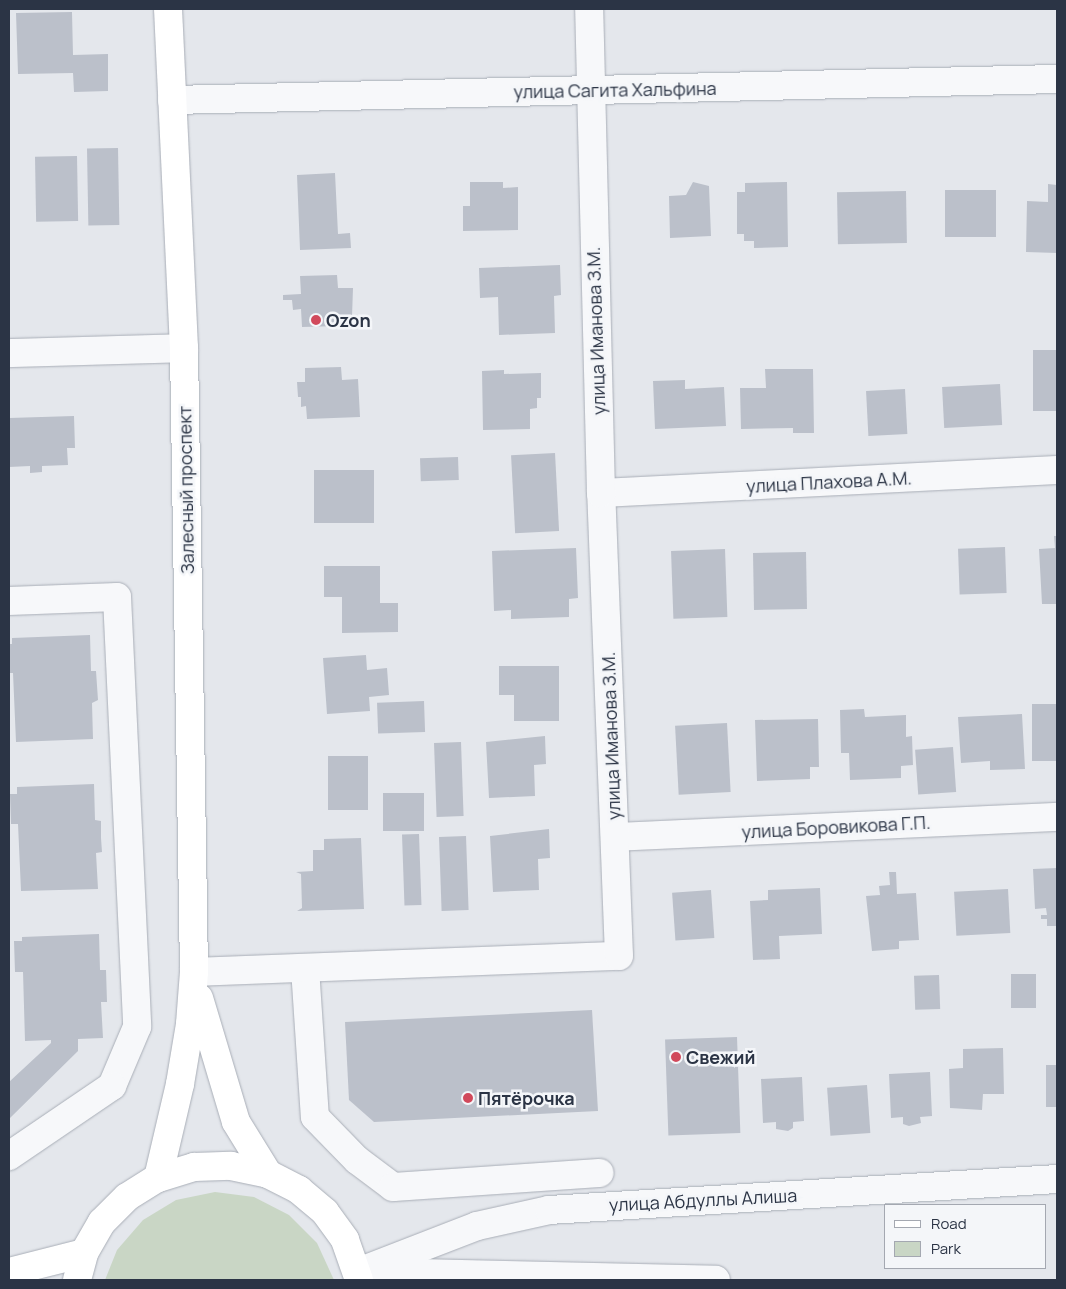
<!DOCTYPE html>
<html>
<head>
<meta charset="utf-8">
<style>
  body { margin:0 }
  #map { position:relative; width:1066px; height:1289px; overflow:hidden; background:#e4e7ec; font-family:Manrope,sans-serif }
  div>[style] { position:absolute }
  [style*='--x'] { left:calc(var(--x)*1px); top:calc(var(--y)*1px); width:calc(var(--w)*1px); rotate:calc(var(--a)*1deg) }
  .green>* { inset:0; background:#c9d6c5 }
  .building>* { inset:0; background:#bbc0ca; transform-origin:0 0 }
  .roads { filter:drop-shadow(0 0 1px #a9aeb7) drop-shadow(0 0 1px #a9aeb7) }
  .minor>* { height:28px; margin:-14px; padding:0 14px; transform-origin:14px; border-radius:14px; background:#f7f8fa }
  .major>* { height:28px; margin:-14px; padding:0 14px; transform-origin:14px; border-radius:14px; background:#fff }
  .dots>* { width:14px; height:14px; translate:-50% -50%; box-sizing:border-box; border:2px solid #f4f6f9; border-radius:50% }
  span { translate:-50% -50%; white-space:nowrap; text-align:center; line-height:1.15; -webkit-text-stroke:5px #f4f6f9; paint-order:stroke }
  .street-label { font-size:18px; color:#2b3445 }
  .poi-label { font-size:18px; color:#2b3445; font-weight:700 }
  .left { translate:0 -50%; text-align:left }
  .frame { position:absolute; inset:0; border:10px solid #2b3445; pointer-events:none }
  .legend { position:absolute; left:884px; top:1204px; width:162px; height:65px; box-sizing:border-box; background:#f4f6f9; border:1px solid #a4a8b1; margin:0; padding:6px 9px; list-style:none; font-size:15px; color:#2b3445 }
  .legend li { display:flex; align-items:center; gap:10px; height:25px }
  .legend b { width:25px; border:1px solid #a4a8b1 }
</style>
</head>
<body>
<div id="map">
  <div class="green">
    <div style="clip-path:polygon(215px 1192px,254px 1197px,289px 1215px,317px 1243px,334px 1280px,105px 1280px,117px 1250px,143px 1220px,176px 1200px)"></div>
  </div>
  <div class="building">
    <div style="clip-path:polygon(72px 12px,73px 55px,108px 54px,108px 91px,74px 92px,73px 73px,18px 74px,16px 13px)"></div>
    <div style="left:118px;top:148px;width:77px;height:31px;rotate:89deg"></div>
    <div style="left:77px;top:156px;width:65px;height:42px;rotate:89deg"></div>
    <div style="clip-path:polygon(335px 173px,338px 234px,350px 233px,351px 248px,300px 250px,297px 175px)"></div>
    <div style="clip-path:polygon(470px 182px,503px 182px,503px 188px,518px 187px,518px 230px,463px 231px,463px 206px,470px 206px)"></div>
    <div style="clip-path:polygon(693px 182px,709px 186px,711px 236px,670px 238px,669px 196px,686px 195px)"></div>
    <div style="clip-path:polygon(787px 182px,788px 247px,754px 248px,754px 241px,744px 241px,744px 234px,737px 234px,737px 192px,745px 192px,745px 183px)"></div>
    <div style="clip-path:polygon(1048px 184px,1057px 185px,1057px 253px,1026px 252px,1027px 201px,1048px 202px)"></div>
    <div style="left:945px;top:190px;width:51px;height:47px"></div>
    <div style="left:906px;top:191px;width:52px;height:69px;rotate:89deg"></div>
    <div style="clip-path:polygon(560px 265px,561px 295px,554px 296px,555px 333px,499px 335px,498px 297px,480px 298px,479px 268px)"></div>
    <div style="clip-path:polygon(337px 275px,338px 288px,353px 288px,352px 317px,338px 321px,339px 326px,302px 327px,301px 309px,293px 310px,292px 300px,283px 300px,283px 295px,301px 294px,300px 276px)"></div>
    <div style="left:1057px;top:350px;width:61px;height:24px;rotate:90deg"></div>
    <div style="clip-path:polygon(341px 367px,342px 380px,358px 379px,360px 417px,307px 419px,306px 406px,301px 407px,301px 397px,298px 397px,297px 382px,305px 382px,305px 368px)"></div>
    <div style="clip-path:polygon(765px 369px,813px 369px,814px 433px,793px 433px,793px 428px,741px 429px,740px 388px,766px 388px)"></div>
    <div style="clip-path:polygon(504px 370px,504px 374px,541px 373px,541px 398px,537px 398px,537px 408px,530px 409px,530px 429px,483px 430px,482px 371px)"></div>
    <div style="clip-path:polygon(685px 380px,685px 389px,724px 387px,726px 426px,655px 429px,653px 381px)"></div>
    <div style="left:1000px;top:384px;width:41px;height:58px;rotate:87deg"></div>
    <div style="left:905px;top:389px;width:45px;height:39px;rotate:87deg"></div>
    <div style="clip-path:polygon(74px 416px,75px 448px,67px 448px,68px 465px,42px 466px,42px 472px,30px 473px,30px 466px,9px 467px,9px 418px)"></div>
    <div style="left:555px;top:453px;width:78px;height:44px;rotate:87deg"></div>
    <div style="left:458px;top:457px;width:23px;height:38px;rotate:88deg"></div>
    <div style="left:314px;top:470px;width:60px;height:53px"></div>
    <div style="clip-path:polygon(1054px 536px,1057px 536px,1057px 604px,1042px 604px,1039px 549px,1055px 548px)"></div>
    <div style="left:1005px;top:547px;width:46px;height:47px;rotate:88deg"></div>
    <div style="clip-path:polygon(576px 548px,578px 598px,569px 599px,569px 617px,511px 619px,511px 610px,494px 611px,492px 551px)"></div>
    <div style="left:725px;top:549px;width:68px;height:54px;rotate:88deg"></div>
    <div style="left:806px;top:552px;width:57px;height:53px;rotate:89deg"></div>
    <div style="clip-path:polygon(324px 566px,380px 566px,380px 603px,398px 603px,398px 632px,342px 633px,342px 597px,324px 597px)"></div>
    <div style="clip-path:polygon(90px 635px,91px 671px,96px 671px,98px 700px,92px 703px,93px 739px,16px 742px,13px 673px,9px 673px,9px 644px,12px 644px,12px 638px)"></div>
    <div style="clip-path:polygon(366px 655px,367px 670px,387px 668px,389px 695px,369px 697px,370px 711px,327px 714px,323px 658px)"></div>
    <div style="clip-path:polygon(499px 666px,559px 666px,559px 721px,514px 721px,514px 695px,499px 695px)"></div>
    <div style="left:424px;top:701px;width:31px;height:47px;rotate:88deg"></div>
    <div style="left:1057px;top:704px;width:57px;height:25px;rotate:90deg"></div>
    <div style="clip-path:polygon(864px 709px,865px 717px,906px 715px,906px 737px,912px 736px,913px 765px,901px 766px,901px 778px,850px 780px,849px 753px,841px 753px,840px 710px)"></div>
    <div style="clip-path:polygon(1022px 714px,1025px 769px,990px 770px,990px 761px,961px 763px,958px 717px)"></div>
    <div style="clip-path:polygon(818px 719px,819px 767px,810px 767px,810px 779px,757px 781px,755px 720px)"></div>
    <div style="left:727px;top:723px;width:69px;height:52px;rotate:87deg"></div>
    <div style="clip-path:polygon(545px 736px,546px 764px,534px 765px,535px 796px,489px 798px,486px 742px)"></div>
    <div style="left:461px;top:742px;width:74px;height:27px;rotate:88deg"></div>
    <div style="left:953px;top:747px;width:45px;height:38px;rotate:86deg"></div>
    <div style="left:328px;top:756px;width:40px;height:54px"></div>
    <div style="clip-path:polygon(94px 784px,95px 820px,101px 821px,101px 838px,102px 852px,96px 853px,98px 889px,21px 891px,18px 824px,11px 824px,10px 794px,17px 794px,17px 787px)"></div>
    <div style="left:383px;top:793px;width:41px;height:38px"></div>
    <div style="clip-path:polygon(549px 829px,550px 858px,538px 859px,539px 890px,493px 892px,490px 836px)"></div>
    <div style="left:419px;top:834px;width:71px;height:17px;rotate:88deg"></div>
    <div style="left:466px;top:836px;width:74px;height:27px;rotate:88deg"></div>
    <div style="clip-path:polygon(361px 838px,364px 909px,297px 911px,302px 908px,301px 874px,296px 872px,313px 871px,313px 850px,324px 850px,324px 839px)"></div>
    <div style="clip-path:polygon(1057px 868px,1057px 926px,1047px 926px,1047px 919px,1041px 919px,1041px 915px,1047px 915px,1046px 908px,1035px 909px,1033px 869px)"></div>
    <div style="clip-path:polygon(889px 872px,896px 872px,897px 894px,916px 893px,919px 940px,899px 941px,899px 949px,872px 951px,866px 896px,880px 895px,879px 886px,890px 885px)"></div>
    <div style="clip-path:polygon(820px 888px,822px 934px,779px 936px,780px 959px,753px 960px,750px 901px,768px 900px,768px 890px)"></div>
    <div style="left:1008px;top:889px;width:44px;height:54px;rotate:87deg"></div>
    <div style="left:711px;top:890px;width:48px;height:39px;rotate:86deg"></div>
    <div style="clip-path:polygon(99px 934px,100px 970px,106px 970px,107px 1002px,101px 1002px,103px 1038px,78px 1039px,78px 1051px,9px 1119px,9px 1082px,51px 1043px,51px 1040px,25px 1041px,23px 972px,15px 972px,14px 941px,22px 941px,22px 937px)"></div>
    <div style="left:1011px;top:974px;width:25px;height:34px"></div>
    <div style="left:939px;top:975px;width:34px;height:25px;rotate:88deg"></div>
    <div style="clip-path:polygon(592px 1010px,598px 1111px,374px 1122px,349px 1100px,345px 1022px)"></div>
    <div style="left:737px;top:1037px;width:96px;height:72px;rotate:88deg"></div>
    <div style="clip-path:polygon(1003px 1048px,1004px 1094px,983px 1094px,982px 1110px,950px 1108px,949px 1069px,963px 1068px,963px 1049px)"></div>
    <div style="left:1046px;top:1065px;width:11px;height:42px"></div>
    <div style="clip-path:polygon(930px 1072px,932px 1116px,920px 1117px,921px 1123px,909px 1126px,903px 1124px,903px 1117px,891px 1118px,889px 1074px)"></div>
    <div style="clip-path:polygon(802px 1077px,804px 1121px,793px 1122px,793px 1128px,788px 1131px,776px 1129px,776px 1122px,763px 1123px,761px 1079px)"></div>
    <div style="left:867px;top:1085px;width:48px;height:40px;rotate:86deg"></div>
  </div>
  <div class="roads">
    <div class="minor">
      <div style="--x:172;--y:100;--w:885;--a:-1.36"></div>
      <div style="--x:9;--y:353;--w:175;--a:-1.6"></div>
      <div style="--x:601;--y:493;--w:457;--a:-2.9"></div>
      <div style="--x:9;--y:601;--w:108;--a:-2.1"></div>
      <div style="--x:117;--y:597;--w:430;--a:87.3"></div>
      <div style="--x:137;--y:1027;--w:64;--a:113"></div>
      <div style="--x:112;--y:1086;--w:125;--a:145.8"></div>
      <div style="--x:615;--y:837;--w:442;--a:-2.6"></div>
      <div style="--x:305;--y:968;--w:149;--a:86.2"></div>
      <div style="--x:315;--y:1117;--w:60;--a:45.7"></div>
      <div style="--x:357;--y:1160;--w:45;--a:36.9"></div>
      <div style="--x:393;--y:1187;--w:207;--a:-3.9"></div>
      <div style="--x:194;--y:972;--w:425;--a:-2.2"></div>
      <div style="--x:619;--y:956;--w:463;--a:-92.2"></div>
      <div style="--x:601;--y:493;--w:484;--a:-91.4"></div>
      <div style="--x:358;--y:1272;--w:128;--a:-21.1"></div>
      <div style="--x:477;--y:1226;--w:74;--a:-12.5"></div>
      <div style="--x:549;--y:1210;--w:509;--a:-3.49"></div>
      <div style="--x:372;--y:1272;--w:344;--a:1.3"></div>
    </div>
    <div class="major">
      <div style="--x:199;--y:998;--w:129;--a:73.4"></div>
      <div style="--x:236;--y:1122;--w:61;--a:58.4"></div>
      <div style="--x:158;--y:1178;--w:97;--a:-76.8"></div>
      <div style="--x:180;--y:1084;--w:61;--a:-80.5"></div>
      <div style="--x:190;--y:1024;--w:52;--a:-85.6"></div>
      <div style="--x:194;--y:972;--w:624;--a:-90.92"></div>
      <div style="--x:184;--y:348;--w:339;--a:-92.7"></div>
      <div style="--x:9;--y:1272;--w:77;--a:-14.2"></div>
      <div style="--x:77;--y:1280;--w:28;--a:-75"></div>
      <div style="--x:84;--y:1253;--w:36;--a:-60"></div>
      <div style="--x:102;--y:1222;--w:35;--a:-45"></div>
      <div style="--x:127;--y:1197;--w:36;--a:-32"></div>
      <div style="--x:158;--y:1178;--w:38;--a:-17"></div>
      <div style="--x:194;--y:1167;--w:37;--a:-2"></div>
      <div style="--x:231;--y:1166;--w:38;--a:12"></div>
      <div style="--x:268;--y:1174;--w:35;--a:27"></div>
      <div style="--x:299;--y:1190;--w:34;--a:40"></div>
      <div style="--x:325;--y:1212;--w:34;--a:54"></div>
      <div style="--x:345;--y:1240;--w:42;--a:70.7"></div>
    </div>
  </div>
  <div class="dots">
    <div style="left:316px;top:320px;background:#d1495b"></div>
    <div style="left:676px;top:1057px;background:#d1495b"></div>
    <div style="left:468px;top:1098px;background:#d1495b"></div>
  </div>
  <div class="street-label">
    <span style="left:615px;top:90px;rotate:-1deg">улица Сагита Хальфина</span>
    <span style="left:596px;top:331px;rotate:-92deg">улица Иманова З.М.</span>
    <span style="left:829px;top:482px;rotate:-3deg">улица Плахова А.М.</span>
    <span style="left:186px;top:490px;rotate:-91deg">Залесный проспект</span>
    <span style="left:611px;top:736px;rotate:-92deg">улица Иманова З.М.</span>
    <span style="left:836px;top:827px;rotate:-3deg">улица Боровикова Г.П.</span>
    <span style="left:703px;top:1200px;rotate:-3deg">улица Абдуллы Алиша</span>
  </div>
  <div class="poi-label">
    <span class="left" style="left:326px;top:320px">Ozon</span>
    <span class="left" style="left:686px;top:1057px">Свежий</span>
    <span class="left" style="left:478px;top:1098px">Пятёрочка</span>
  </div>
  <div class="frame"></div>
  <ul class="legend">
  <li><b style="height:6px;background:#fff"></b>Road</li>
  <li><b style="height:14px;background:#c9d6c5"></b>Park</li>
  </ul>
</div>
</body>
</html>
